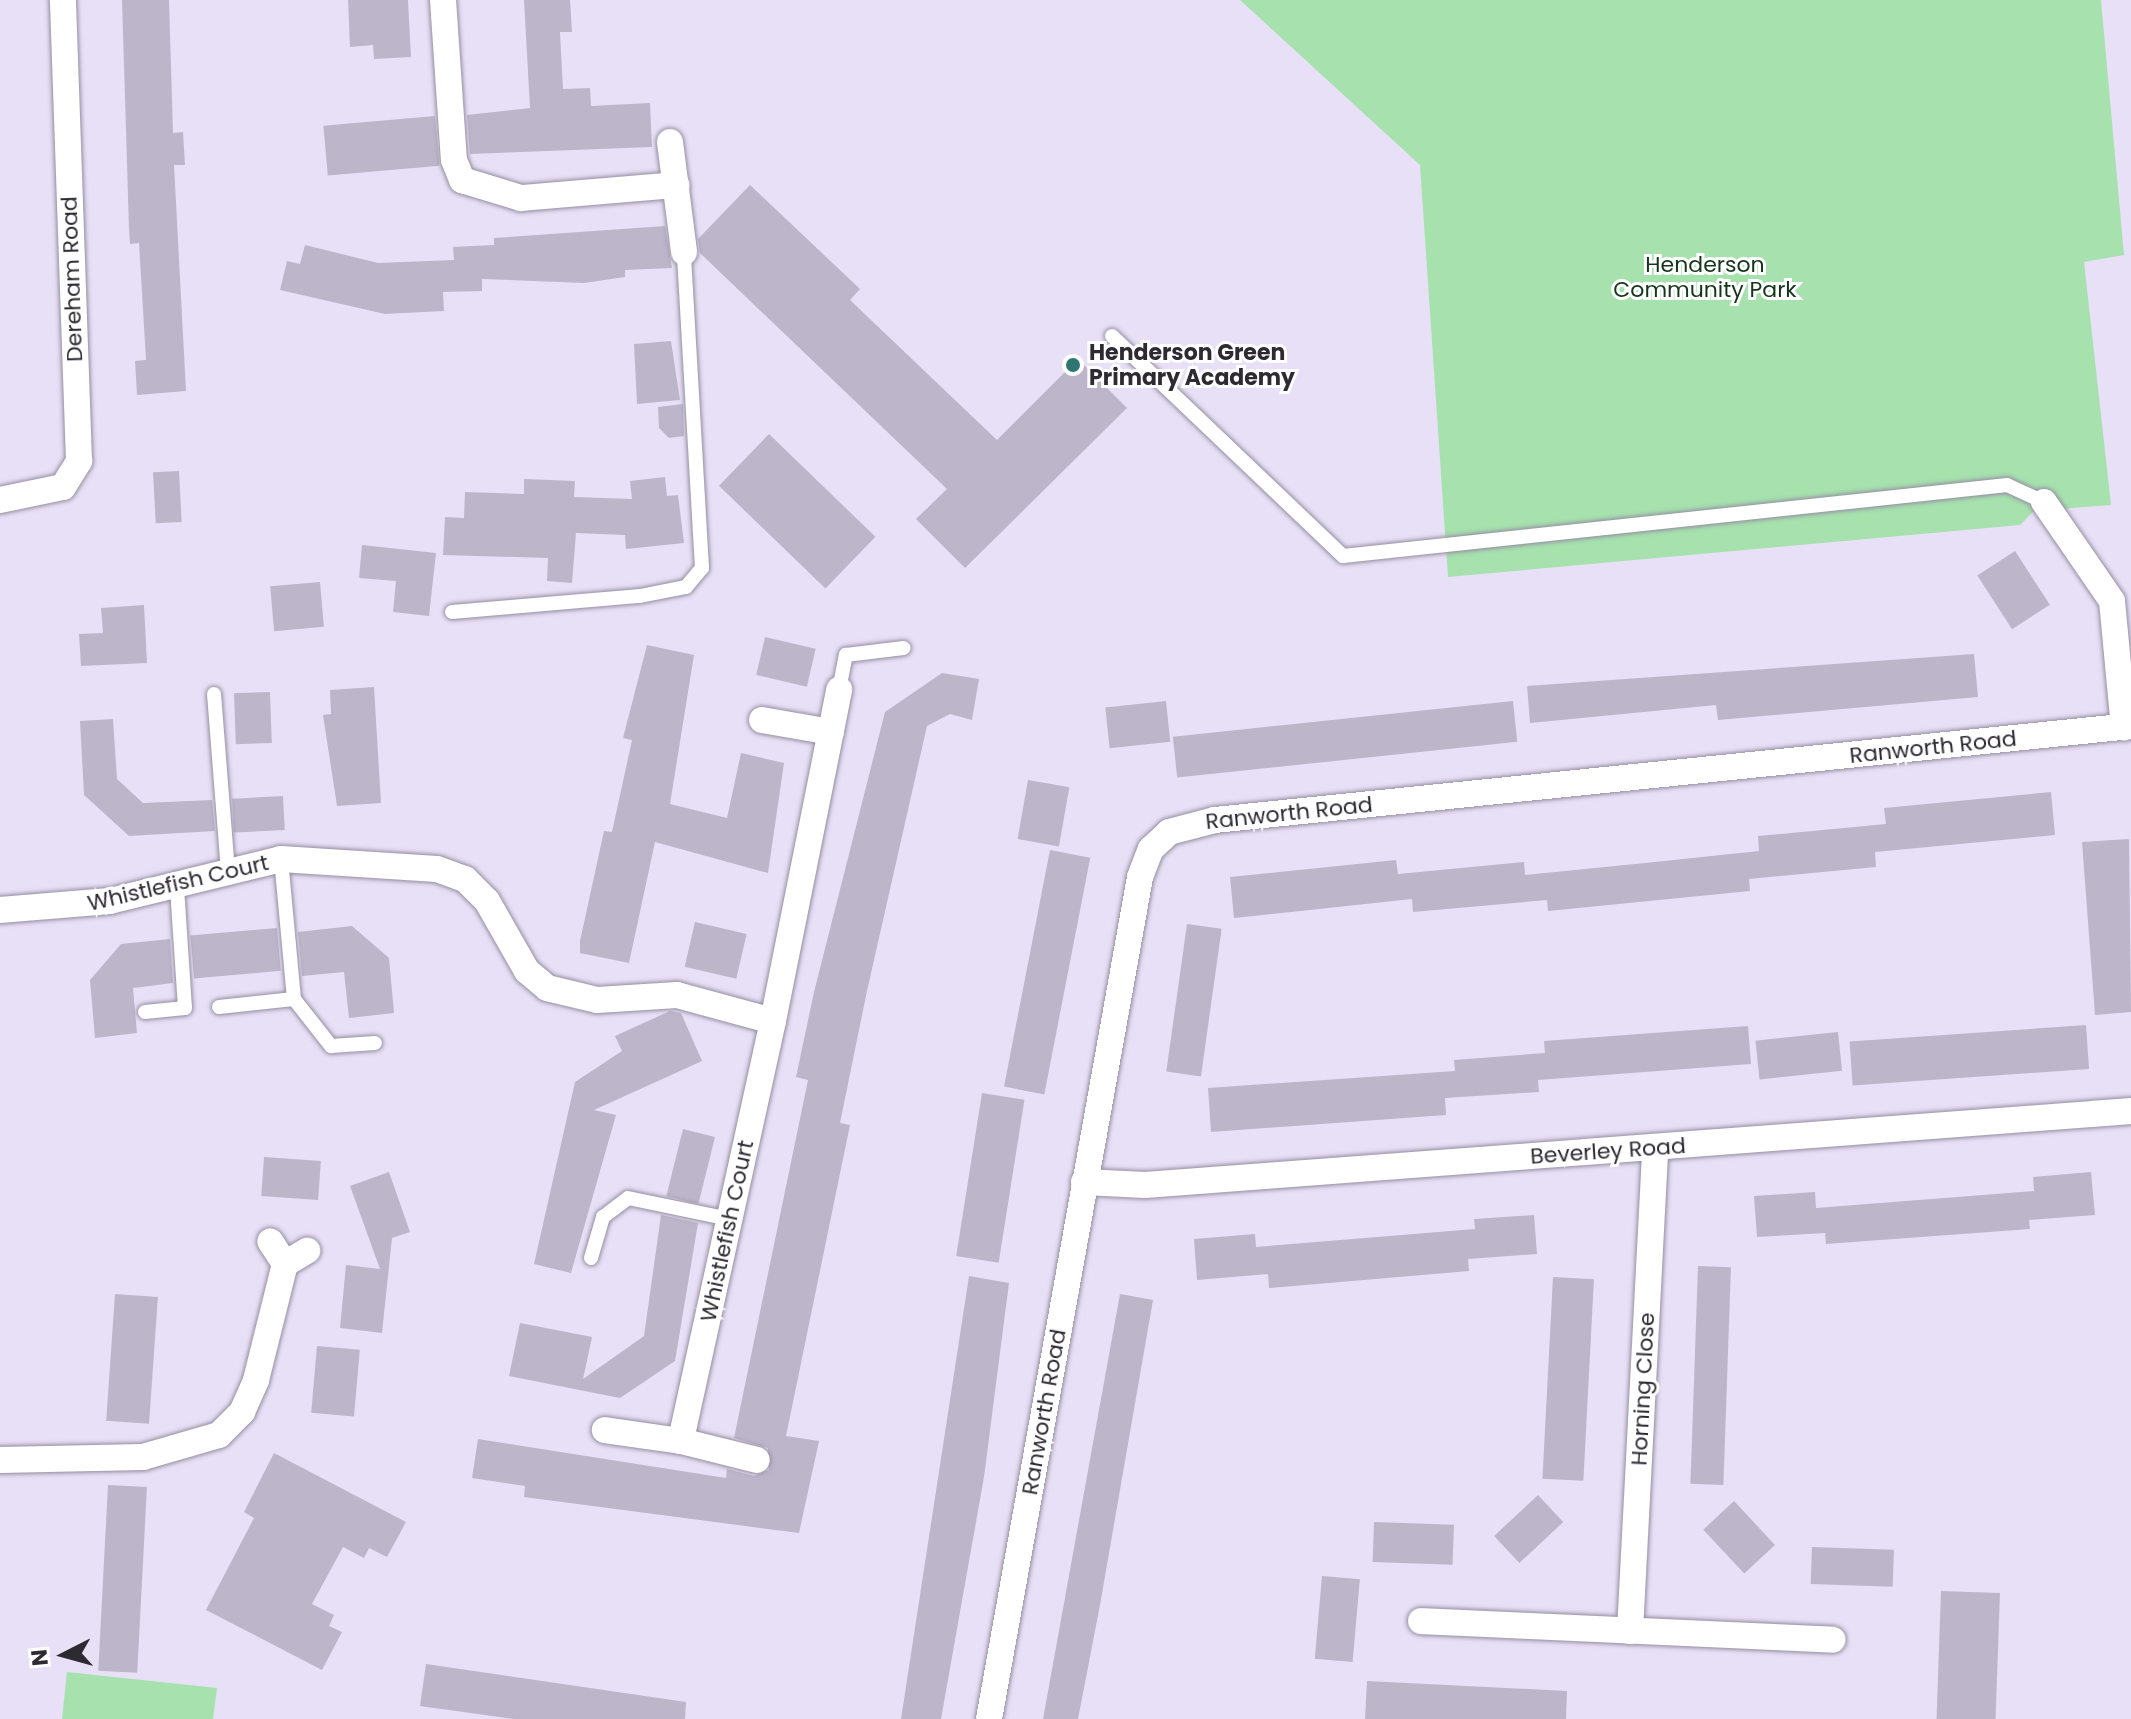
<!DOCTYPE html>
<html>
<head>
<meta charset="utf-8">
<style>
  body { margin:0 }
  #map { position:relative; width:2131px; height:1719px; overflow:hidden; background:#e8e0f6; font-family:Poppins,sans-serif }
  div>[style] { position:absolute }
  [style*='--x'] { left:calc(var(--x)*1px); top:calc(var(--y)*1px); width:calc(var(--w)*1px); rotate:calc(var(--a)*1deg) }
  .green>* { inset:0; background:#a6e1ae }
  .building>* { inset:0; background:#bdb6cb; transform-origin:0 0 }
  .roads { filter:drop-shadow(0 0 2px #958ea2) drop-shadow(0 0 2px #958ea2) }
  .service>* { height:14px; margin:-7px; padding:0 7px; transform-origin:7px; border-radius:7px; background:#fff }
  .minor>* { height:26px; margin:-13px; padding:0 13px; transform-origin:13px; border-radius:13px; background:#fff }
  .dots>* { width:22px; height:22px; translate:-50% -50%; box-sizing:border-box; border:4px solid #fff; border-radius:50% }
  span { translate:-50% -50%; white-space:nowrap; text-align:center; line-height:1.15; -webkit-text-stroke:6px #fff; paint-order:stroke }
  .park-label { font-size:22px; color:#15361b }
  .street-label { font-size:22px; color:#2d2a32 }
  .poi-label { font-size:22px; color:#2d2a32; font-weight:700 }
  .left { translate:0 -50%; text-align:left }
  .north { position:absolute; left:24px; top:1615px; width:80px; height:80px; -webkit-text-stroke:6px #fff; paint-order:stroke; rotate:264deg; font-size:22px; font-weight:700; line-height:32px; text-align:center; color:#2d2a32 }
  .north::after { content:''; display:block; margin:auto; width:28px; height:36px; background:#2d2a32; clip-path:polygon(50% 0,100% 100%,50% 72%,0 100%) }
</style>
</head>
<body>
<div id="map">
  <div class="green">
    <div style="clip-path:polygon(1240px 0,2101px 0,2124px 255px,2084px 262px,2111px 505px,2034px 511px,2020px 525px,1448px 577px,1420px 165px)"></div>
    <div style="clip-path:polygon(67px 1672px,217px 1688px,213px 1719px,62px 1719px)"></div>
  </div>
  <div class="building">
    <div style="clip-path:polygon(122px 0,169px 0,173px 133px,183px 132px,185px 165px,174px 165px,186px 391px,137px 395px,135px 361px,146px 360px,139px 243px,130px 244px,129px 229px)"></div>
    <div style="clip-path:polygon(348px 0,408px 0,411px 57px,374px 59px,373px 45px,350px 47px)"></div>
    <div style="clip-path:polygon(524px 0,570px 0,572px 32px,560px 32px,563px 89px,590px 88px,591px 106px,650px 103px,652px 147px,470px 154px,467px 115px,530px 108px)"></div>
    <div style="left:435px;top:116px;width:50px;height:112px;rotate:85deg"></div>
    <div style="clip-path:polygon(750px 185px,860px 289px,850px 300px,997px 440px,1078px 359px,1127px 408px,965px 568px,916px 519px,947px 489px,700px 253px,698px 239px)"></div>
    <div style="clip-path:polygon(665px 226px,672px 268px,625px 270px,625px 277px,584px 283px,482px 279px,482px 291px,443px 292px,444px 311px,385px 314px,280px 290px,287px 261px,300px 264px,305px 245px,378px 263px,454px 260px,453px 247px,494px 245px,494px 238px)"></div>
    <div style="clip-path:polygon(671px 341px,680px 400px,637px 404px,634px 344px)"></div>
    <div style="clip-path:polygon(683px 404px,684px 436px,669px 438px,659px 428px,658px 407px)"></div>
    <div style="left:769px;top:434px;width:148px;height:72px;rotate:44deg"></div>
    <div style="left:179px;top:471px;width:51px;height:26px;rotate:87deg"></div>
    <div style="clip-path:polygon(665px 477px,667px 496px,678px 495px,684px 543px,626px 549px,625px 535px,576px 533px,572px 583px,547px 581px,548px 558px,443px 555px,445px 517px,464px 518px,465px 492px,524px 494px,524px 479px,575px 481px,574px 497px,632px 499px,630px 481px)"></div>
    <div style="clip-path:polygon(362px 545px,436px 553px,429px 616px,393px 612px,396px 581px,359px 578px)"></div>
    <div style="left:2015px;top:551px;width:64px;height:45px;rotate:57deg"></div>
    <div style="left:320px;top:582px;width:45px;height:50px;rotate:85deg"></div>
    <div style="clip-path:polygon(144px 605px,147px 663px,81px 666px,79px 634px,103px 633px,101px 608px)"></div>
    <div style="left:765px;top:637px;width:52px;height:39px;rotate:13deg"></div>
    <div style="clip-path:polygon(647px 645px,694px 655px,670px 804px,727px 818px,741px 753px,784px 763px,768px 873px,655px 842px,629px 963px,580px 953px,580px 941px,604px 831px,612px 832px,632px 740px,623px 738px)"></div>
    <div style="clip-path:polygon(1974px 654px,1978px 697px,1718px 720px,1716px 705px,1530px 723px,1527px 686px)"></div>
    <div style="clip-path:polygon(942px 673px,979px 679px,972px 720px,950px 714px,927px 726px,867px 991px,840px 1123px,850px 1125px,786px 1436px,819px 1441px,799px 1533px,524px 1497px,525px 1486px,472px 1478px,478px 1439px,726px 1478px,727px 1469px,754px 1476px,769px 1470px,768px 1448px,734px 1438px,808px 1080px,796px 1077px,814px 992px,885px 712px)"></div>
    <div style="clip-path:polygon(374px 687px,381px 803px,337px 806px,323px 715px,331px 714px,330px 690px)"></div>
    <div style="left:270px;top:692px;width:51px;height:36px;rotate:88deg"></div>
    <div style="left:1166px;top:701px;width:41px;height:61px;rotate:84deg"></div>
    <div style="left:1513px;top:701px;width:41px;height:342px;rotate:84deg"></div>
    <div style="clip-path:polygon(113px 719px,117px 779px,143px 803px,212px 800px,215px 831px,129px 836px,84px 795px,80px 721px)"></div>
    <div style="left:1028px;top:780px;width:42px;height:60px;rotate:10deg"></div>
    <div style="clip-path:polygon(2051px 792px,2055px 835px,1875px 852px,1876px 867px,1749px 879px,1750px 891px,1548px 911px,1547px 900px,1413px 912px,1412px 899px,1234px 918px,1230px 877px,1396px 860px,1398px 874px,1524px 862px,1525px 875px,1645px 863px,1759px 851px,1758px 836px,1886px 824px,1884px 808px)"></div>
    <div style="left:283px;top:796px;width:34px;height:51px;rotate:87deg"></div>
    <div style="clip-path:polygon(2129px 839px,2131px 1012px,2095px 1015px,2082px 842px)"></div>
    <div style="left:1050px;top:850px;width:41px;height:241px;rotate:11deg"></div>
    <div style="left:695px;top:922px;width:53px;height:46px;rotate:13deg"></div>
    <div style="left:1187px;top:924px;width:35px;height:149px;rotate:8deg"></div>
    <div style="clip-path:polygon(352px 926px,389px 958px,394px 1013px,349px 1018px,344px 972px,302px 976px,298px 932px)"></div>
    <div style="left:277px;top:928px;width:43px;height:87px;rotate:85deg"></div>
    <div style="clip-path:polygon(170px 939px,173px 983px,133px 988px,137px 1033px,95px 1038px,90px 980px,121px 944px)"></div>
    <div style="clip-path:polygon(670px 1011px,681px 1013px,702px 1061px,594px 1110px,616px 1115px,571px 1273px,534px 1264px,575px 1082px,622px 1051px,615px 1036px)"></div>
    <div style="left:2086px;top:1025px;width:44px;height:237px;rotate:86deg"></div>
    <div style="clip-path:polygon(1748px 1026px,1751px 1064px,1538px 1080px,1539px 1092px,1445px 1098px,1446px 1115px,1211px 1132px,1208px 1088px,1455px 1071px,1454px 1060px,1545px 1053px,1544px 1041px)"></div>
    <div style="left:1838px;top:1032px;width:39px;height:83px;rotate:84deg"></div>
    <div style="left:982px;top:1093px;width:43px;height:165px;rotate:9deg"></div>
    <div style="left:683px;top:1129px;width:33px;height:69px;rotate:14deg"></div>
    <div style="left:264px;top:1157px;width:57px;height:39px;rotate:4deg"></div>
    <div style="clip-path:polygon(389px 1172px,410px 1232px,392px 1238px,382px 1333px,340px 1328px,346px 1265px,380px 1269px,350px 1186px)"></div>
    <div style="clip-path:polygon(2091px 1172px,2095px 1215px,2029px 1220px,2030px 1229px,1826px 1244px,1825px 1233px,1757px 1237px,1754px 1196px,1815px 1192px,1816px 1208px,2034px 1191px,2033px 1177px)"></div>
    <div style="clip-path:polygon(661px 1215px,698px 1223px,675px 1361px,620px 1398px,509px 1376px,520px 1323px,592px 1337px,583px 1379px,644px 1336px)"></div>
    <div style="clip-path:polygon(1534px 1215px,1537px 1254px,1468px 1259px,1469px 1271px,1269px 1288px,1268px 1274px,1197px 1280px,1194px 1239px,1255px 1234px,1256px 1247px,1475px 1229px,1474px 1219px)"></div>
    <div style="left:1698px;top:1266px;width:33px;height:218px;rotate:2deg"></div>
    <div style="clip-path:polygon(969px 1276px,1009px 1283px,984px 1477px,941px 1719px,901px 1719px)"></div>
    <div style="left:1553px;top:1277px;width:41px;height:202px;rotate:3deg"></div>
    <div style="left:115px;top:1294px;width:43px;height:127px;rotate:4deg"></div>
    <div style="clip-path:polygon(1120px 1294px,1153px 1300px,1100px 1605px,1078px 1719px,1043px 1719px)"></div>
    <div style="left:317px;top:1346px;width:43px;height:67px;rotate:5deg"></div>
    <div style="clip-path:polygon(274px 1453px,406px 1522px,387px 1557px,369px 1548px,364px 1558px,343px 1547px,312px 1604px,334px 1615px,329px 1626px,342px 1632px,322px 1670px,206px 1610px,254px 1518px,244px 1512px)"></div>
    <div style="left:108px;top:1485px;width:39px;height:186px;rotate:3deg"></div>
    <div style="left:1538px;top:1495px;width:37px;height:60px;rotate:47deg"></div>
    <div style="left:1734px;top:1501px;width:60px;height:42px;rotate:47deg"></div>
    <div style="left:1374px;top:1522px;width:80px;height:40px;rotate:2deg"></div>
    <div style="left:1812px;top:1547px;width:82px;height:37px;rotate:2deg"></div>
    <div style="left:1322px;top:1576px;width:38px;height:83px;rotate:5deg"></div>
    <div style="left:1941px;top:1591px;width:59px;height:128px;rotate:2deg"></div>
    <div style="clip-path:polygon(426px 1664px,686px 1702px,685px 1719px,514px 1719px,420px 1706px)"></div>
    <div style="clip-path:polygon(1367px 1681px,1567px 1691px,1566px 1719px,1365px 1719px)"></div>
  </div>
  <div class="roads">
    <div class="service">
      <div style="--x:1112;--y:336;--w:319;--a:43.6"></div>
      <div style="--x:1343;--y:556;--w:668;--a:-6.1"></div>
      <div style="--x:2007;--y:485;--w:41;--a:24.7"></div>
      <div style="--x:452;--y:612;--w:189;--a:-4.9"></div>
      <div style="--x:640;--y:596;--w:47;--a:-11.1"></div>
      <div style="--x:686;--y:587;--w:25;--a:-50"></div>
      <div style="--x:702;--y:568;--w:317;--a:-93.3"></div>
      <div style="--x:839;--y:690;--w:36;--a:-79"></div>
      <div style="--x:846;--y:655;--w:58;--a:-6.9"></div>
      <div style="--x:214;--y:694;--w:178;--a:85.5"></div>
      <div style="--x:294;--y:999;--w:60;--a:51.8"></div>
      <div style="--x:331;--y:1046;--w:44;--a:-3.9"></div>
      <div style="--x:219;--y:1007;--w:75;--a:-6.1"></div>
      <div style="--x:294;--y:999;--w:141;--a:-95.3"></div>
      <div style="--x:145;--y:1012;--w:40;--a:-5.7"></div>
      <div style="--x:185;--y:1008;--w:122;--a:-93.8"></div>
      <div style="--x:591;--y:1258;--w:43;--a:-73.7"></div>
      <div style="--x:603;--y:1217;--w:31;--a:-37"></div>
      <div style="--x:628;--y:1198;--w:103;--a:11.7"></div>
    </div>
    <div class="minor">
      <div style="--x:443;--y:0;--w:160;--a:86.1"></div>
      <div style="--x:454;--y:160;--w:22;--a:68"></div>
      <div style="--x:462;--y:180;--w:62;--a:17"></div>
      <div style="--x:521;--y:198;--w:156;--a:-4.8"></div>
      <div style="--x:670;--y:142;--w:111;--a:82.7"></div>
      <div style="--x:0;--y:500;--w:64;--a:-11.7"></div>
      <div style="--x:63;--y:487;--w:31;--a:-58"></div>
      <div style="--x:79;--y:461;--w:461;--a:-92"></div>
      <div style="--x:2044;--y:502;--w:120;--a:55.5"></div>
      <div style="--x:2112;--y:601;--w:127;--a:84.6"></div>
      <div style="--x:762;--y:720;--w:70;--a:9.9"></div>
      <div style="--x:0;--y:910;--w:110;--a:-4.7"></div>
      <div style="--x:110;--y:901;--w:176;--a:-13.8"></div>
      <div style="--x:281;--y:859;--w:156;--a:3.7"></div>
      <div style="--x:437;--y:869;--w:30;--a:20"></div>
      <div style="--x:465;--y:879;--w:31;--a:45"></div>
      <div style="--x:487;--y:901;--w:81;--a:60.3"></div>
      <div style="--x:527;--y:971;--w:26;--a:40"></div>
      <div style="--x:547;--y:988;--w:51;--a:13.5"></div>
      <div style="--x:597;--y:1000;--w:80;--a:-3.6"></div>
      <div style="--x:677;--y:995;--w:99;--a:15.2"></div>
      <div style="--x:773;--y:1021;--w:430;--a:102.4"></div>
      <div style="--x:681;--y:1441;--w:77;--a:-171.8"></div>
      <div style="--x:773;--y:1021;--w:338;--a:-78.7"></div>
      <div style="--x:1084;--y:1182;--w:61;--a:2.8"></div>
      <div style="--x:1145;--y:1185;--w:989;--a:-4.29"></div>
      <div style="--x:285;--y:1264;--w:26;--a:-31"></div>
      <div style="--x:681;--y:1441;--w:78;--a:14"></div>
      <div style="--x:0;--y:1460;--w:143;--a:-1.2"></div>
      <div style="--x:143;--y:1457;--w:79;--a:-16.1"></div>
      <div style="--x:219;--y:1435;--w:33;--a:-45"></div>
      <div style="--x:242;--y:1412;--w:35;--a:-66"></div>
      <div style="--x:256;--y:1380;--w:120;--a:-76"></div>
      <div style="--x:285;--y:1264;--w:27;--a:-123"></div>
      <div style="--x:1421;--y:1621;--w:412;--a:2.6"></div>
      <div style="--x:1630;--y:1631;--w:484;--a:-87"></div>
      <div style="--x:989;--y:1719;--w:855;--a:-79.83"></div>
      <div style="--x:1140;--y:877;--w:30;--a:-69"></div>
      <div style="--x:1151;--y:849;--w:25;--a:-43"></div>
      <div style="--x:1169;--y:832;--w:48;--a:-14.6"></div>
      <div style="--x:1215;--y:820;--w:921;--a:-5.86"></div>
    </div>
  </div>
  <div class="dots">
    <div style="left:1073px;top:365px;background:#2d7673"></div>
  </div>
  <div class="park-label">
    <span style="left:1705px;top:277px">Henderson<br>Community Park</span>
  </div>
  <div class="street-label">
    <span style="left:72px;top:279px;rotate:-92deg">Dereham Road</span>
    <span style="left:1933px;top:747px;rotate:-6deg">Ranworth Road</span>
    <span style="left:1289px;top:813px;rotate:-6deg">Ranworth Road</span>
    <span style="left:178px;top:883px;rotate:-13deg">Whistlefish Court</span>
    <span style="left:1608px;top:1151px;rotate:-4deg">Beverley Road</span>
    <span style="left:727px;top:1231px;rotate:-78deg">Whistlefish Court</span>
    <span style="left:1643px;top:1389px;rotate:-87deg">Horning Close</span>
    <span style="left:1044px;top:1412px;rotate:-80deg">Ranworth Road</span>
  </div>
  <div class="poi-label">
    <span class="left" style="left:1089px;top:365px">Henderson Green<br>Primary Academy</span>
  </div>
  <div class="north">N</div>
</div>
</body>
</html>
